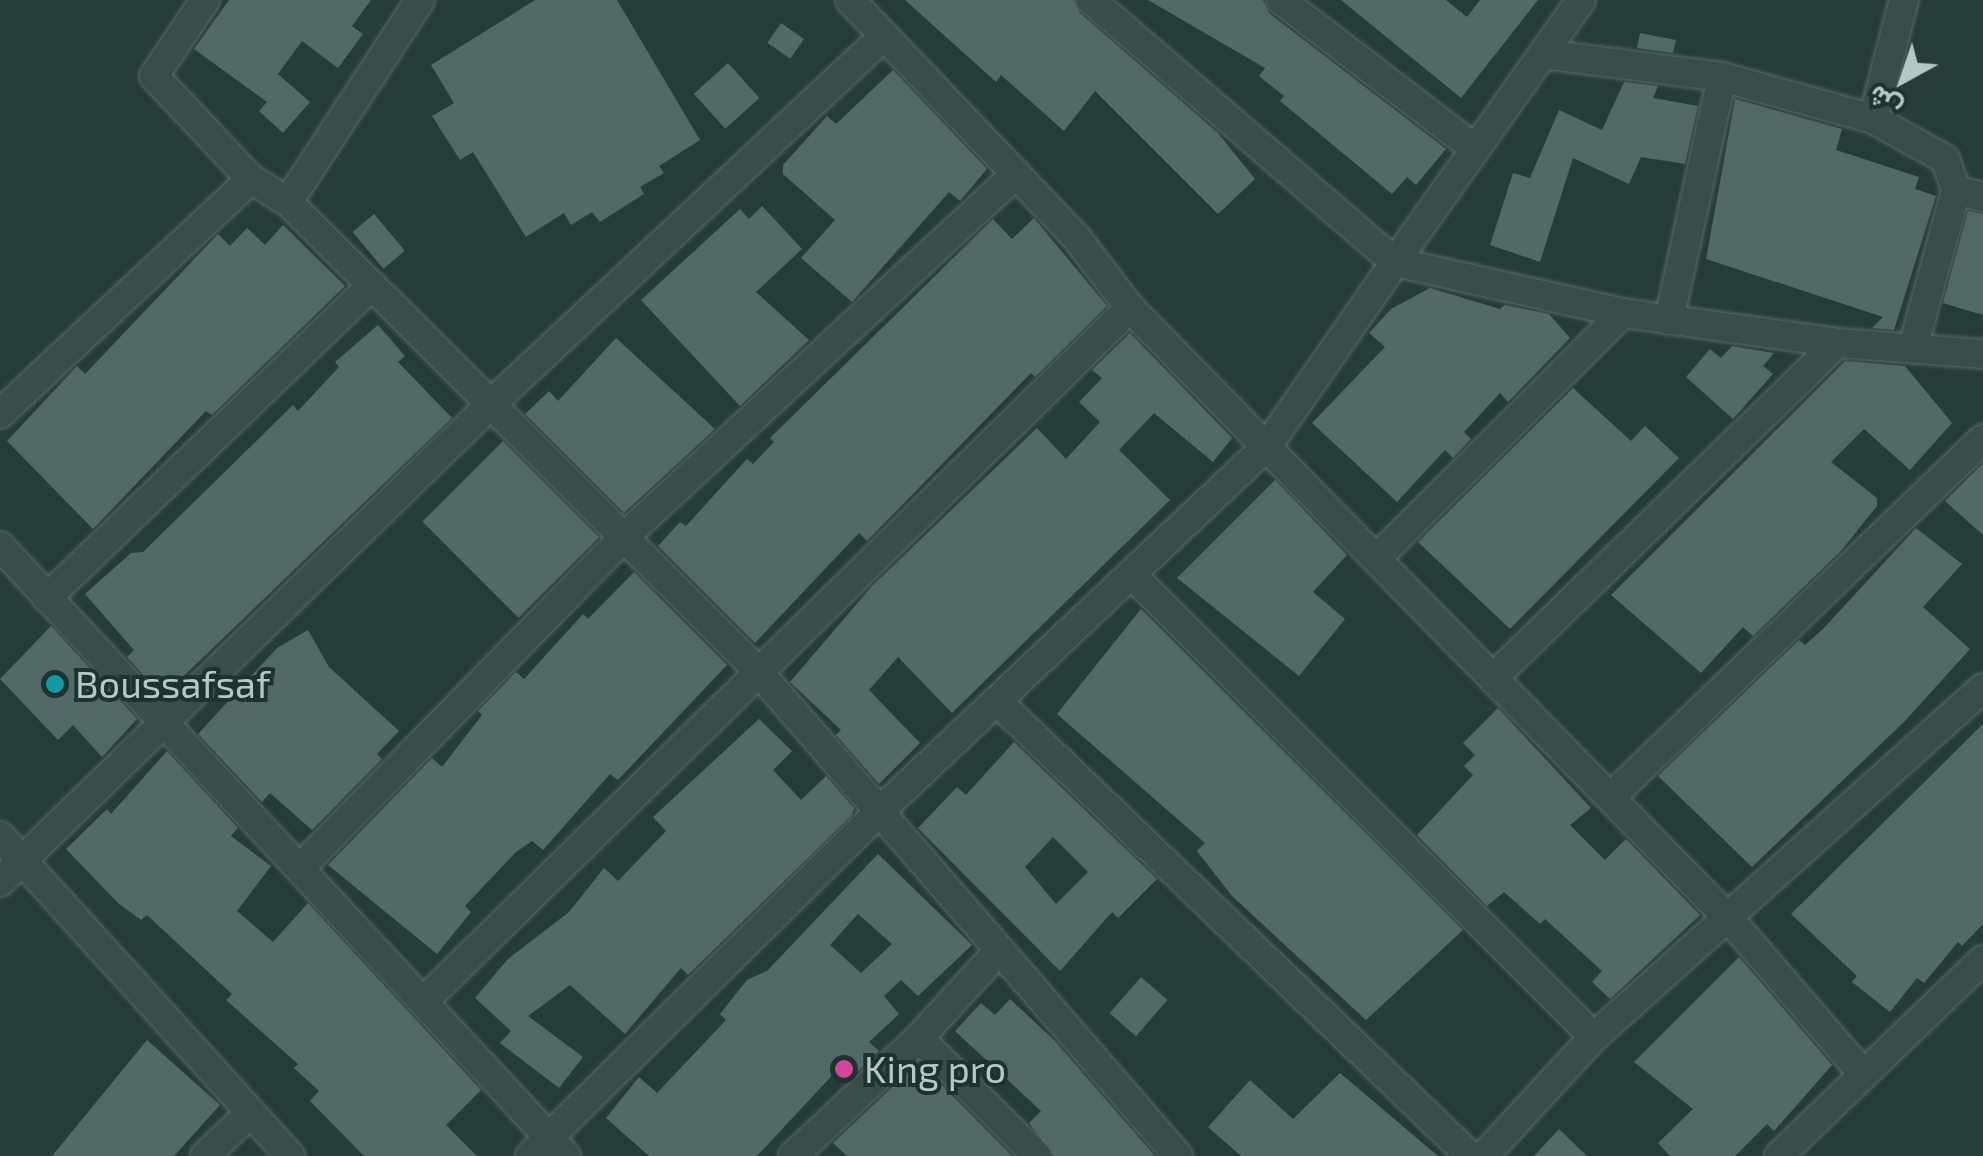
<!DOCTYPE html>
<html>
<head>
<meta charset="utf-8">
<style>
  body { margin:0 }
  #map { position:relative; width:1983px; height:1156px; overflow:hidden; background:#263c3a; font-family:"Exo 2",Vazirmatn,sans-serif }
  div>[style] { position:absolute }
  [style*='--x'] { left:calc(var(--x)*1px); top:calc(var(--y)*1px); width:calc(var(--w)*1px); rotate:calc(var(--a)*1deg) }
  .building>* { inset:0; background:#516a68; transform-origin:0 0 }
  .roads { filter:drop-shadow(0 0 2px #576b69) drop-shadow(0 0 2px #576b69) }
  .minor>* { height:28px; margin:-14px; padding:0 14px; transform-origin:14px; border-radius:14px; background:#394d4b }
  .dots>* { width:28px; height:28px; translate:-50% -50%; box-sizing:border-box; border:5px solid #1e3230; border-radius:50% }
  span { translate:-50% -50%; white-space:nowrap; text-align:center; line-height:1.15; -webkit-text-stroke:8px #1e3230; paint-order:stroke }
  .poi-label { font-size:38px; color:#b5c8c6 }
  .left { translate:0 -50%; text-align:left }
  .north { position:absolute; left:1853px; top:30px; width:100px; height:100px; -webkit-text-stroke:8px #1e3230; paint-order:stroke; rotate:220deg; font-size:28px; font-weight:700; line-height:40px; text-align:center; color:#b5c8c6 }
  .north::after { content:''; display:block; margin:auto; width:35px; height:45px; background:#b5c8c6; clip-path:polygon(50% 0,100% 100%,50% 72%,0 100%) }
</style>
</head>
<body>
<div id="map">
  <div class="building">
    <div style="clip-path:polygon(229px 0,371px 0,352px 26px,363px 34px,338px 68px,302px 41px,278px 74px,310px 102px,283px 133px,259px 111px,267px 102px,194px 49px)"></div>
    <div style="clip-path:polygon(535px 0,617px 0,700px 140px,659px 166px,664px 173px,640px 187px,644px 194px,600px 222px,592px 212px,571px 225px,564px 213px,526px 237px,473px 152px,460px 160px,432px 116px,454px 103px,431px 65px)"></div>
    <div style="clip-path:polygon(905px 0,1074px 0,1080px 13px,1218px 133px,1255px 179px,1218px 214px,1095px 91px,1064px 131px,1001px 75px,996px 82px)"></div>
    <div style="clip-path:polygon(1148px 0,1263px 0,1270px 14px,1446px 149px,1416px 185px,1407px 177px,1392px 194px,1280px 101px,1284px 96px,1259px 76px,1265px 68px)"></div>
    <div style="clip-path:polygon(1341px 0,1446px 0,1467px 17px,1480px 0,1538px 0,1461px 98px)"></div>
    <div style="left:781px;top:23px;width:28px;height:24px;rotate:35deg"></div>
    <div style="clip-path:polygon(1640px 33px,1676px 40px,1673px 53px,1637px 48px)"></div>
    <div style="left:728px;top:63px;width:47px;height:46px;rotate:48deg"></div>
    <div style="clip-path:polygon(893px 70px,987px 169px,960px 201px,949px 192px,852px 302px,801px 258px,835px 220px,783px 174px,783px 165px,827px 116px,836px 124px)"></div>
    <div style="clip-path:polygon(1624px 82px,1658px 86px,1653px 98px,1698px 106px,1685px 164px,1641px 157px,1629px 184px,1573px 158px,1540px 262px,1490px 245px,1513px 173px,1530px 178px,1559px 110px,1602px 130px)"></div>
    <div style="clip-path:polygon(1735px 99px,1842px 129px,1836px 150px,1919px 177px,1915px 189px,1936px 196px,1894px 330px,1872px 328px,1883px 317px,1706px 259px)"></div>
    <div style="clip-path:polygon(762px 206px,802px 249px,756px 292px,809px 340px,740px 406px,641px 300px,740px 209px,749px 219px)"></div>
    <div style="clip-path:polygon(1968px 211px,1983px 214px,1983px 315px,1943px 303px)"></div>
    <div style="left:374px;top:214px;width:48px;height:28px;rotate:50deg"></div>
    <div style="clip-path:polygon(1034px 218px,1107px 306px,1035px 377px,1031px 373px,867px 541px,859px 533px,755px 643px,658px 546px,680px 522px,686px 526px,747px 459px,753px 464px,774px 442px,770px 438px,993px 219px,1012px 239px)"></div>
    <div style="clip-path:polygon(283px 225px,345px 286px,212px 415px,206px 411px,93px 529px,7px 441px,77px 366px,85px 374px,218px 234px,230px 246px,247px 228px,265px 245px)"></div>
    <div style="clip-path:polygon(1430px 288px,1500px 309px,1505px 305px,1549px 314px,1570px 338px,1508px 402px,1500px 393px,1464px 432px,1471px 439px,1453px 458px,1445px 450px,1397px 502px,1312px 423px,1385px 347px,1369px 333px,1391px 309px)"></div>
    <div style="clip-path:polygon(378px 325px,405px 356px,398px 362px,452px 418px,163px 696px,127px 657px,134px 650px,85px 594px,131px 553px,143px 552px,293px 405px,298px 411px,339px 367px,335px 362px)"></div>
    <div style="clip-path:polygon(1130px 333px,1232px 438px,1213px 462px,1154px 413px,1119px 450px,1170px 500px,952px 713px,898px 657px,869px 690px,920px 743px,879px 784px,836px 735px,841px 730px,790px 682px,872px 586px,1037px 428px,1066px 459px,1100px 422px,1079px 402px,1102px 378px,1092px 370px)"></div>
    <div style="clip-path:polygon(616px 338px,715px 429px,624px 513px,525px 414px,549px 391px,558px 401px)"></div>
    <div style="clip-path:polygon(1732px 346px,1774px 353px,1763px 366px,1773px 374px,1733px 419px,1686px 377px,1710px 349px,1721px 358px)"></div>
    <div style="clip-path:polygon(1845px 361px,1905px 366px,1952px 423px,1910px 470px,1864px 429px,1831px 462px,1877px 498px,1877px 506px,1841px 551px,1753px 636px,1743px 627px,1701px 673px,1611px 595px)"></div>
    <div style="clip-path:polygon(1573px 388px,1631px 441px,1645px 426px,1679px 458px,1510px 629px,1418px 542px)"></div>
    <div style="left:503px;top:441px;width:136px;height:114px;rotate:45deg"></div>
    <div style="clip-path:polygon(1983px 463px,1983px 535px,1945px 501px)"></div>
    <div style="clip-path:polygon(1275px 480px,1347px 555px,1313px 592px,1345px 619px,1299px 676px,1177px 578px)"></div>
    <div style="clip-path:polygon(1916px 528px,1962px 564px,1923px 607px,1970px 649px,1905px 721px,1752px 867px,1658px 776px,1799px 640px,1805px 645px,1823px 629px)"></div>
    <div style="clip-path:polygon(634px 572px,727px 665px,618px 780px,610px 774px,543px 850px,532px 841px,516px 852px,465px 906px,471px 912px,437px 954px,328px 865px,432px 758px,442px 767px,482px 715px,478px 711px,516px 672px,524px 679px,583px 614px,588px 619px)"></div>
    <div style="clip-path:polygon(1141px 609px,1463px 930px,1366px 1020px,1232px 896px,1197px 851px,1205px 843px,1057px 714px)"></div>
    <div style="clip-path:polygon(51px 626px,137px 719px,102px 757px,73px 725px,58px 740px,0 679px)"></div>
    <div style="clip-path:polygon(308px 630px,329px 667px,399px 731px,377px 754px,382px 759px,312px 830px,270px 793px,262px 802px,198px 734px,277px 648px)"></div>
    <div style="clip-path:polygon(1498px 708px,1591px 808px,1570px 825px,1605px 860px,1626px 839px,1700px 915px,1610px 999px,1592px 982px,1602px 971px,1545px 919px,1540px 924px,1504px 892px,1487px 906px,1417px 835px,1473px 775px,1464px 766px,1475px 755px,1463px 743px)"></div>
    <div style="clip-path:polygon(759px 719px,792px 751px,773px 770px,801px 800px,826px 776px,854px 808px,852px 815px,688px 975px,681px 968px,625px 1034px,570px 985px,528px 1016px,583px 1057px,559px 1088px,500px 1043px,511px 1031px,475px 998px,508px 959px,569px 912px,604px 868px,618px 881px,666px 831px,653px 817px)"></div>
    <div style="clip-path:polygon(1983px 724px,1983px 924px,1962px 946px,1958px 942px,1924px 983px,1917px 978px,1890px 1012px,1852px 982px,1857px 976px,1791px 914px)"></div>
    <div style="clip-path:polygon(evenodd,1014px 742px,1157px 879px,1118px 918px,1112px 912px,1060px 971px,918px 828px,957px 787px,966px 795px,1014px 742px,1053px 837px,1088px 872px,1056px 904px,1025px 867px,1053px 837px)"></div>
    <div style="clip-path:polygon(167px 751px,238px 828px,231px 836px,271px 866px,237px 911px,273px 942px,308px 903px,481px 1090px,446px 1125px,477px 1156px,364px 1156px,310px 1101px,319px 1091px,294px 1068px,298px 1064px,226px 1000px,232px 994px,147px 915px,141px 920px,118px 903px,66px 849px,107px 809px,111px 814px)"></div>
    <div style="clip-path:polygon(evenodd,878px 854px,972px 945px,918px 996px,901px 980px,884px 996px,899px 1014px,869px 1042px,879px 1051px,850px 1079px,838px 1069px,757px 1156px,649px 1156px,606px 1118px,639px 1077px,657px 1093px,726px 1020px,720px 1014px,747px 980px,767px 971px,878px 854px,858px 914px,892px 944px,861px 973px,830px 945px,858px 914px)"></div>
    <div style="clip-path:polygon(1739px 957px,1832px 1065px,1774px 1131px,1767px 1124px,1735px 1156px,1670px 1156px,1658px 1143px,1693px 1109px,1634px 1062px)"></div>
    <div style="left:1141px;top:977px;width:35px;height:48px;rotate:41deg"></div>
    <div style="clip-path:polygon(1010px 999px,1054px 1040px,1155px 1156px,1054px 1156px,1029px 1123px,1041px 1111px,955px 1031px,981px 1003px,995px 1015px)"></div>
    <div style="clip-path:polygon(147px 1040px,220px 1105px,174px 1156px,52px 1156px)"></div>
    <div style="clip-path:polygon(919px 1062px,1012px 1156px,847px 1156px,833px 1143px)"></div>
    <div style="clip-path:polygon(1340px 1073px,1438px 1156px,1241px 1156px,1208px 1127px,1250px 1080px,1293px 1119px)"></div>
    <div style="clip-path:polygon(1559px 1129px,1587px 1156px,1534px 1156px)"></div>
  </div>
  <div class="roads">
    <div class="minor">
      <div style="--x:850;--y:0;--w:327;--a:46.4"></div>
      <div style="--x:1076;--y:237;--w:89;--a:52.7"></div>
      <div style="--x:1130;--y:308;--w:858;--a:45.57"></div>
      <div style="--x:1731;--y:921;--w:203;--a:49.2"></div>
      <div style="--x:1091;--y:0;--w:401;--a:40.8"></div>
      <div style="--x:1395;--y:262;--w:321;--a:-54.6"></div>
      <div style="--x:1281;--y:0;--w:245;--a:37.5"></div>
      <div style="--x:1543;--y:54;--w:180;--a:7.3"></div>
      <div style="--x:1722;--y:77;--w:157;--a:15.5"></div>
      <div style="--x:1873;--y:119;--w:82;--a:29.1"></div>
      <div style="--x:1945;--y:159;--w:33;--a:70"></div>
      <div style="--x:1956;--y:190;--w:28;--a:15"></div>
      <div style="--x:1873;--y:119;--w:123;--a:-75.4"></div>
      <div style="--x:251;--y:179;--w:44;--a:31.9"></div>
      <div style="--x:288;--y:202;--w:661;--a:44.94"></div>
      <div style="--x:756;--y:669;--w:644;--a:49.09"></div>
      <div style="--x:288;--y:202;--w:241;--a:-56.8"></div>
      <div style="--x:1669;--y:320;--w:249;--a:-77.7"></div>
      <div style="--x:1914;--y:344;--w:160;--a:-74.7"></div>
      <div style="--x:0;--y:414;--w:344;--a:-43.1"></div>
      <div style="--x:251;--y:179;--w:141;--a:-133.3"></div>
      <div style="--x:154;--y:76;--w:92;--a:-56.1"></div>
      <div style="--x:0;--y:546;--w:832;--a:47.14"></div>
      <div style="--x:1377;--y:558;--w:347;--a:-44.9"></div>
      <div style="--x:1133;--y:576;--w:652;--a:45"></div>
      <div style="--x:47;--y:598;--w:451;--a:-43.9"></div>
      <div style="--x:1494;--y:677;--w:479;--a:-44.2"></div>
      <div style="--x:997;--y:701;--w:656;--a:43.89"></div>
      <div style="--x:1612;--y:796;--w:515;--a:-43.9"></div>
      <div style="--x:0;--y:836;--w:432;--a:47.8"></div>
      <div style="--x:301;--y:867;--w:460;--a:-45.6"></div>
      <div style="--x:623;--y:538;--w:536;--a:-42.81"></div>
      <div style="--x:0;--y:882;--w:682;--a:-44.23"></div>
      <div style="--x:489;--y:406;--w:541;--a:-43.13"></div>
      <div style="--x:423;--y:1002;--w:991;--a:-44.47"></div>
      <div style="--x:919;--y:1038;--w:167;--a:45"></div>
      <div style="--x:205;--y:1156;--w:59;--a:-43.6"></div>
      <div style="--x:530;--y:1156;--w:491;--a:-44.6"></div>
      <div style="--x:880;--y:811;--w:533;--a:-43.33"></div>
      <div style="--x:1268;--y:445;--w:223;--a:-55.2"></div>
      <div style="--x:1395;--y:262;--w:234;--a:12.6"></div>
      <div style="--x:1623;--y:313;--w:217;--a:7.9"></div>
      <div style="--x:1838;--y:343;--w:145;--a:4.3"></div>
      <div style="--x:793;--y:1156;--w:173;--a:-43.1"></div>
      <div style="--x:919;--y:1038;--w:115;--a:-47.5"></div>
      <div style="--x:1484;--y:1156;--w:162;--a:-47.3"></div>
      <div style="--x:1594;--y:1037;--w:523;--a:-41.9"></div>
      <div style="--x:1779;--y:1156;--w:283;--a:-43.9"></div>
    </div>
  </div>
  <div class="dots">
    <div style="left:55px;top:684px;background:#0f9aa8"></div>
    <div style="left:844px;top:1069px;background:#d1479c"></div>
  </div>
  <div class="poi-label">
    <span class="left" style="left:75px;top:684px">Boussafsaf</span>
    <span class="left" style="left:864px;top:1069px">King pro</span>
  </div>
  <div class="north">ش</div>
</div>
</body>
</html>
